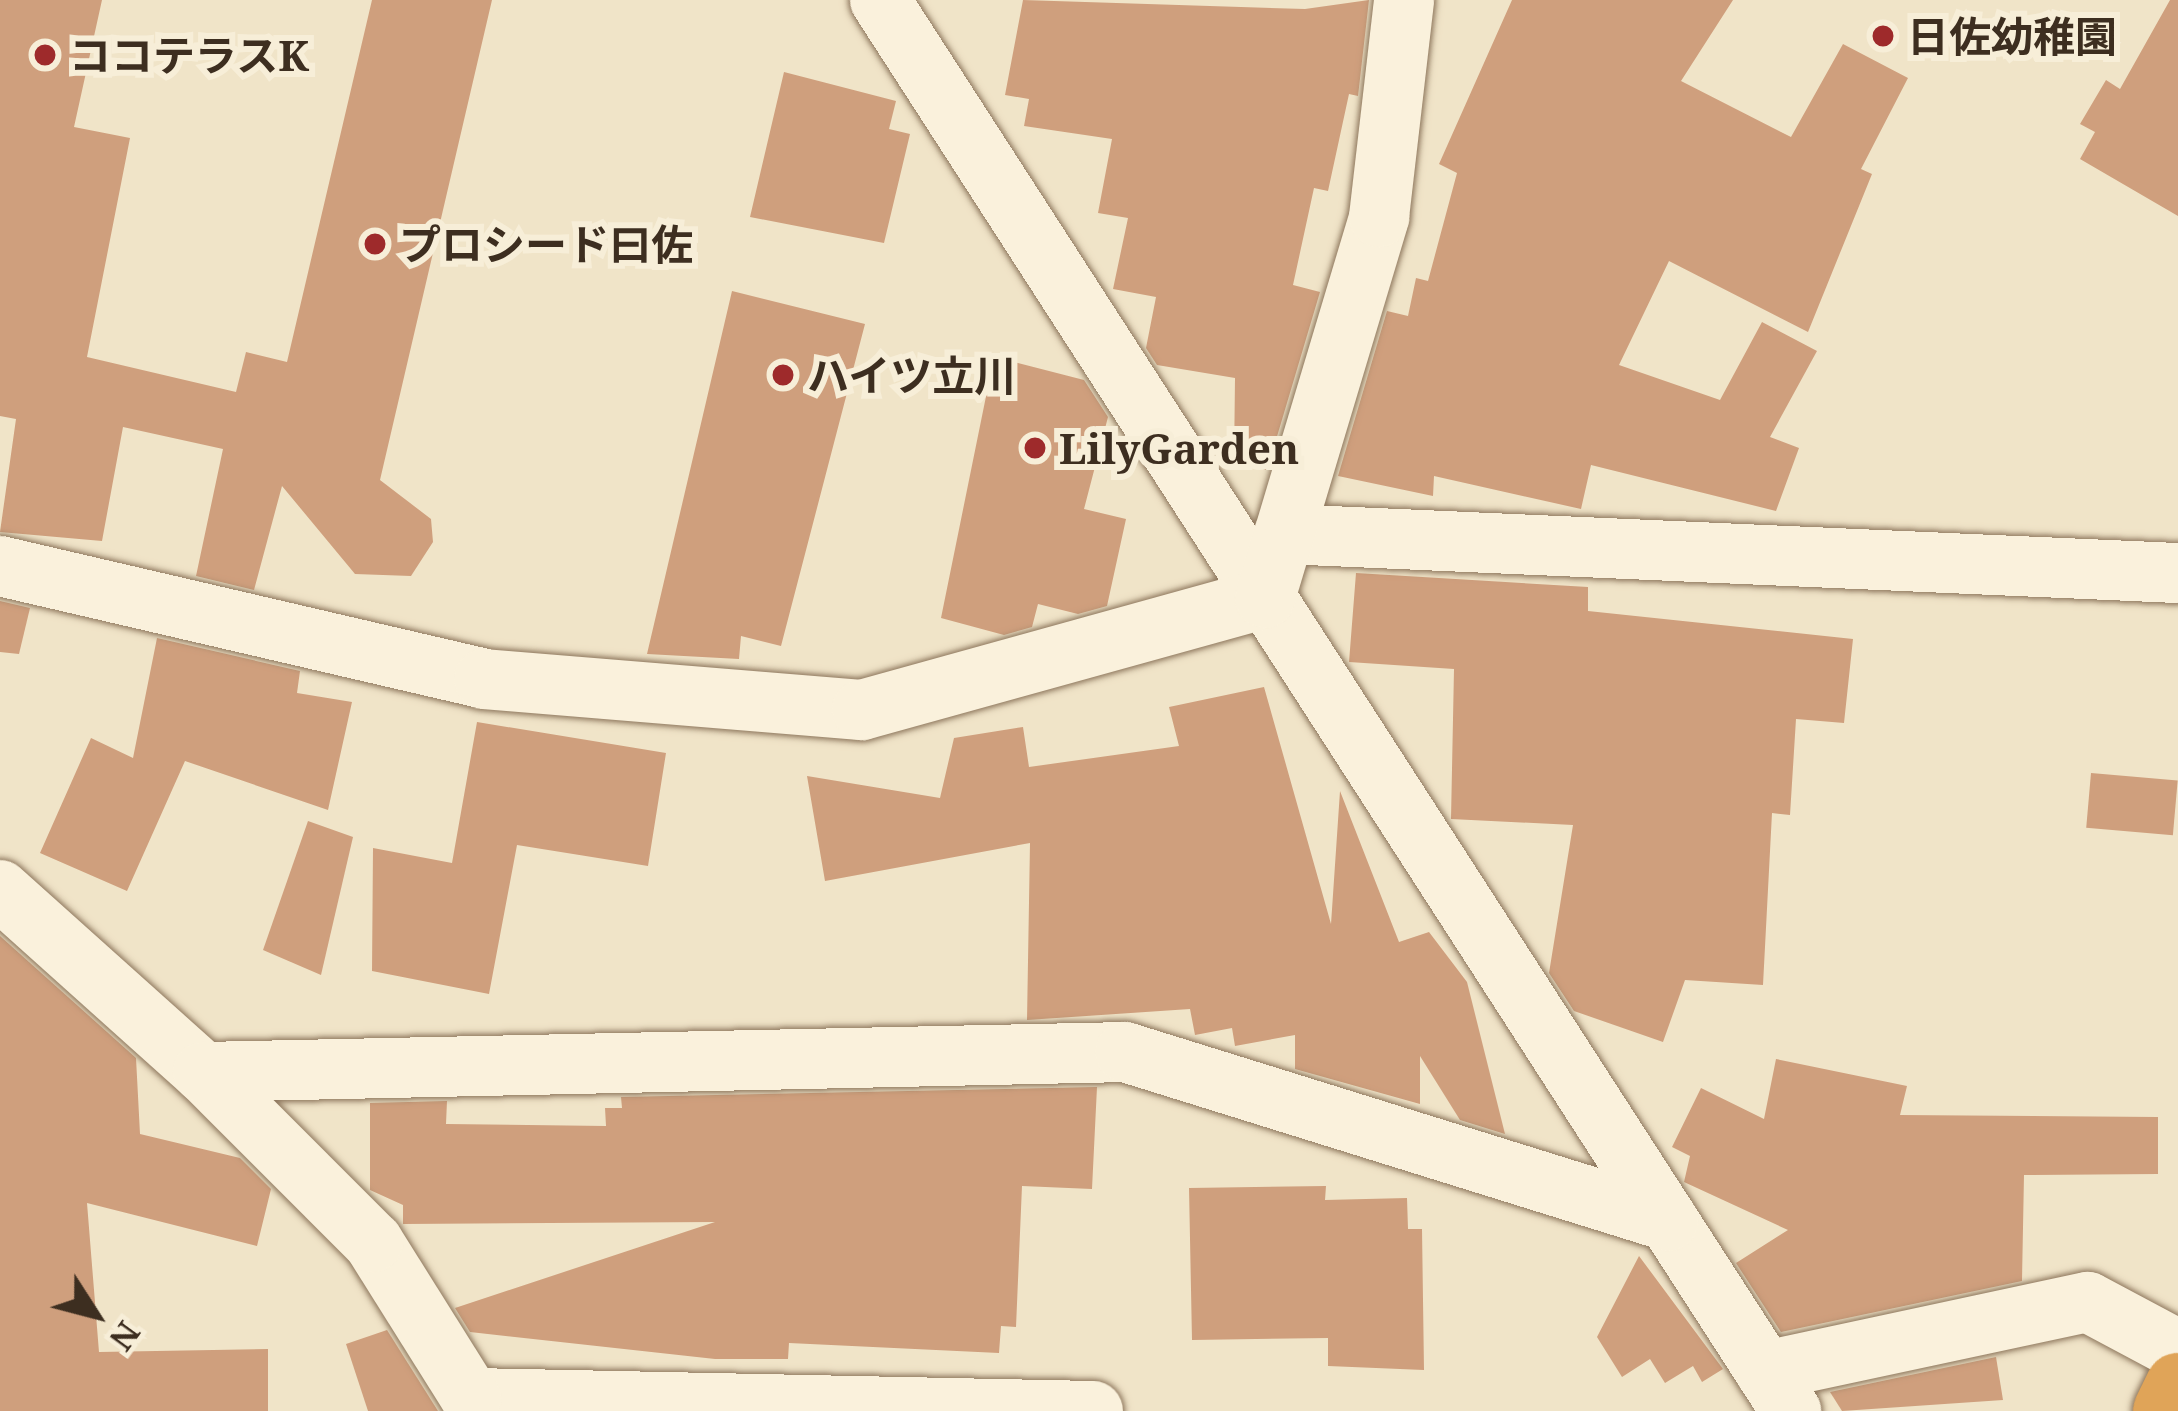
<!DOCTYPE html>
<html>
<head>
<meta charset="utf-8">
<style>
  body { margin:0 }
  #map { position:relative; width:2178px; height:1411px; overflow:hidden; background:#f0e4c8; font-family:"Noto Serif","Noto Sans JP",serif }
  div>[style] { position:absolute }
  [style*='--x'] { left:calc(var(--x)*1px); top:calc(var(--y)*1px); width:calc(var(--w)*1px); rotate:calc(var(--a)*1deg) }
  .building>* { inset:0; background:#cf9f7d; transform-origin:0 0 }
  .roads { filter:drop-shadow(0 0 3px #8d765c) drop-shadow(0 0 3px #8d765c) }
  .street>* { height:60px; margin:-30px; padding:0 30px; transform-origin:30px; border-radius:30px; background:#faf1dc }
  .highway>* { height:66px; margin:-33px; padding:0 33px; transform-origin:33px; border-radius:33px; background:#e0a458 }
  .dots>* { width:33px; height:33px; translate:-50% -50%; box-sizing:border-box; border:6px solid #f7eed8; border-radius:50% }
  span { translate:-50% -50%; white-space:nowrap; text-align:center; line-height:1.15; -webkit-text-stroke:12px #f7eed8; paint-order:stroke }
  .poi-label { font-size:42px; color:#3d2e20; font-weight:700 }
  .left { translate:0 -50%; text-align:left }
  .north { position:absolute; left:36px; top:1255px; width:120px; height:120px; -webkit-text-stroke:9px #f7eed8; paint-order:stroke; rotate:126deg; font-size:33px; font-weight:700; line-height:48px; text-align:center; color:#3d2e20 }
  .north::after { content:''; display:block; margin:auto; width:42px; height:54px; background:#3d2e20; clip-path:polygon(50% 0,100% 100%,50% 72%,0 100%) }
</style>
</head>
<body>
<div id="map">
  <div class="building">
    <div style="clip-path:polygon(0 0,102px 0,74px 127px,130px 138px,87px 357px,236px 392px,246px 352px,287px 362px,372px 0,492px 0,380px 480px,431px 519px,433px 542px,411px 576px,355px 574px,282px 486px,254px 590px,196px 576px,223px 449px,123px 427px,102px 541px,0 532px,16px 419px,0 416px)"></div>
    <div style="clip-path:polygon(1023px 0,1305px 9px,1369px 0,1358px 96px,1349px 94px,1328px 191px,1314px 188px,1293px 285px,1320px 292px,1267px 470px,1234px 462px,1235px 378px,1157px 365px,1146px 348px,1156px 297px,1113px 289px,1128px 218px,1098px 213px,1112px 139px,1024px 126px,1029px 99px,1005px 95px)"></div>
    <div style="clip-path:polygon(1512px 0,1733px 0,1681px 81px,1791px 137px,1843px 44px,1908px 78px,1861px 169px,1872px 174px,1808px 332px,1669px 261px,1619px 365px,1720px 400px,1762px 322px,1817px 351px,1770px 437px,1799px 448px,1776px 511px,1591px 465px,1581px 509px,1434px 476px,1433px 496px,1338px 476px,1387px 311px,1408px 316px,1416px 278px,1428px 281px,1457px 173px,1439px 164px)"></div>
    <div style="clip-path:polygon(2170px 0,2178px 0,2178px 216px,2080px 159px,2095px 132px,2080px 124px,2106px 80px,2120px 89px)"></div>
    <div style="clip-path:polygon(784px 72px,896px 101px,889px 129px,910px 134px,884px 243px,750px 217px)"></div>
    <div style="clip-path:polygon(732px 291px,865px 324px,781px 646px,741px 636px,739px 659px,647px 654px)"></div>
    <div style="clip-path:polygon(994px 357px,1084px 380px,1108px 417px,1084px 509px,1126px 519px,1107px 606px,1078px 614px,1038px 604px,1032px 627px,1004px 635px,941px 618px)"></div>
    <div style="clip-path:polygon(1356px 573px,1588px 587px,1588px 611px,1853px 639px,1844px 723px,1796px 719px,1790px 815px,1772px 813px,1763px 985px,1685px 980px,1663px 1042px,1574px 1011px,1549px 973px,1573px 825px,1451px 819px,1454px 669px,1349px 662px)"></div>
    <div style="clip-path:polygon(0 601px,30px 608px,19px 654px,0 652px)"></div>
    <div style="clip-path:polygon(157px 638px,300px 671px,297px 693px,352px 702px,328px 810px,185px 761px,127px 891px,40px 853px,91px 738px,133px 758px)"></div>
    <div style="clip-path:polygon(1264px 687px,1331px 924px,1340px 791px,1399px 942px,1429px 932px,1467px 982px,1505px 1134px,1460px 1120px,1420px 1056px,1420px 1104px,1295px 1069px,1295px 1035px,1235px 1046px,1232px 1028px,1195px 1035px,1190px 1009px,1027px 1020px,1030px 843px,825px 881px,807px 776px,940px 798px,954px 738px,1023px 727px,1029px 767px,1179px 746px,1169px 707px)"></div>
    <div style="clip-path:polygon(477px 722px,666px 753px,648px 866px,517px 845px,489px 994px,372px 971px,373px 848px,452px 863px)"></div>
    <div style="left:2091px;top:773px;width:87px;height:55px;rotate:5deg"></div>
    <div style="clip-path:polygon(308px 821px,353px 837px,321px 975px,263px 950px)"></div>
    <div style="clip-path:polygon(0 936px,136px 1058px,140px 1134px,240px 1158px,271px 1189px,257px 1246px,87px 1203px,99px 1352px,268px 1349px,268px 1411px,0 1411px)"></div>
    <div style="clip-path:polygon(1776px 1059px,1907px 1086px,1900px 1115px,2158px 1117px,2158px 1174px,2024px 1175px,2022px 1281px,1781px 1332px,1736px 1263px,1788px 1230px,1684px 1182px,1690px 1156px,1672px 1147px,1701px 1088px,1764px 1119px)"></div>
    <div style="clip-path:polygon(1097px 1087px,1092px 1189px,1022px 1186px,1016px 1327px,1001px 1326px,999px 1353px,789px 1343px,788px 1359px,715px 1359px,470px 1332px,455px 1308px,715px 1222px,403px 1224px,403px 1205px,370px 1190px,370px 1103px,447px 1101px,446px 1124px,606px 1126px,605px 1108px,622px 1108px,621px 1097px)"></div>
    <div style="clip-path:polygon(1326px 1186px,1325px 1200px,1407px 1198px,1408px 1229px,1422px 1229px,1424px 1370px,1328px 1366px,1328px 1338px,1192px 1340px,1189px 1188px)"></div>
    <div style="clip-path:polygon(1639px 1256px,1723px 1369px,1702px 1382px,1693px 1366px,1665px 1383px,1650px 1359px,1622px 1377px,1597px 1337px)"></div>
    <div style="clip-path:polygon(387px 1330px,438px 1411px,368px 1411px,346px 1344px)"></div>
    <div style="clip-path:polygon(1996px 1357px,2003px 1400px,1842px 1411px,1830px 1392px)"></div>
  </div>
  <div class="roads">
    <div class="street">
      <div style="--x:880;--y:0;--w:1680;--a:57.15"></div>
      <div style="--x:1284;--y:534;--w:895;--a:2.5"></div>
      <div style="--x:0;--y:566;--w:497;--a:13.1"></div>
      <div style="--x:484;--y:679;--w:379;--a:4.7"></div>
      <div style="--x:862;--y:710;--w:418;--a:-15.5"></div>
      <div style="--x:1265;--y:598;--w:398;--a:-73.3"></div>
      <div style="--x:1379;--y:217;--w:218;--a:-83.4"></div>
      <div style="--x:0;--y:890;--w:273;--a:41.9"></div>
      <div style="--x:1765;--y:1371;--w:330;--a:-12.1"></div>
      <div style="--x:2088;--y:1302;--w:102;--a:28.1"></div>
      <div style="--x:1093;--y:1411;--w:622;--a:-178.8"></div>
      <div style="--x:471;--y:1398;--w:184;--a:-122.1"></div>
      <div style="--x:373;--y:1242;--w:240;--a:-135"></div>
      <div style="--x:203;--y:1072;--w:922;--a:-1.24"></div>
      <div style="--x:1125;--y:1052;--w:569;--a:17.29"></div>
    </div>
    <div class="highway">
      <div style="--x:2166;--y:1411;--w:28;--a:-64"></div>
    </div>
  </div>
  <div class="dots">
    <div style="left:1883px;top:36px;background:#9e2a2b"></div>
    <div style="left:45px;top:55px;background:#9e2a2b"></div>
    <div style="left:375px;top:244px;background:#9e2a2b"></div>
    <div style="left:783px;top:375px;background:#9e2a2b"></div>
    <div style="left:1035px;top:448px;background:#9e2a2b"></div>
  </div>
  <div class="poi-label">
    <span class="left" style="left:1907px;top:36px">日佐幼稚園</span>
    <span class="left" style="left:69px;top:55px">ココテラスK</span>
    <span class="left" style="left:399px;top:244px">プロシード曰佐</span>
    <span class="left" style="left:807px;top:375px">ハイツ立川</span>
    <span class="left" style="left:1059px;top:448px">LilyGarden</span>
  </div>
  <div class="north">N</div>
</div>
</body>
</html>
